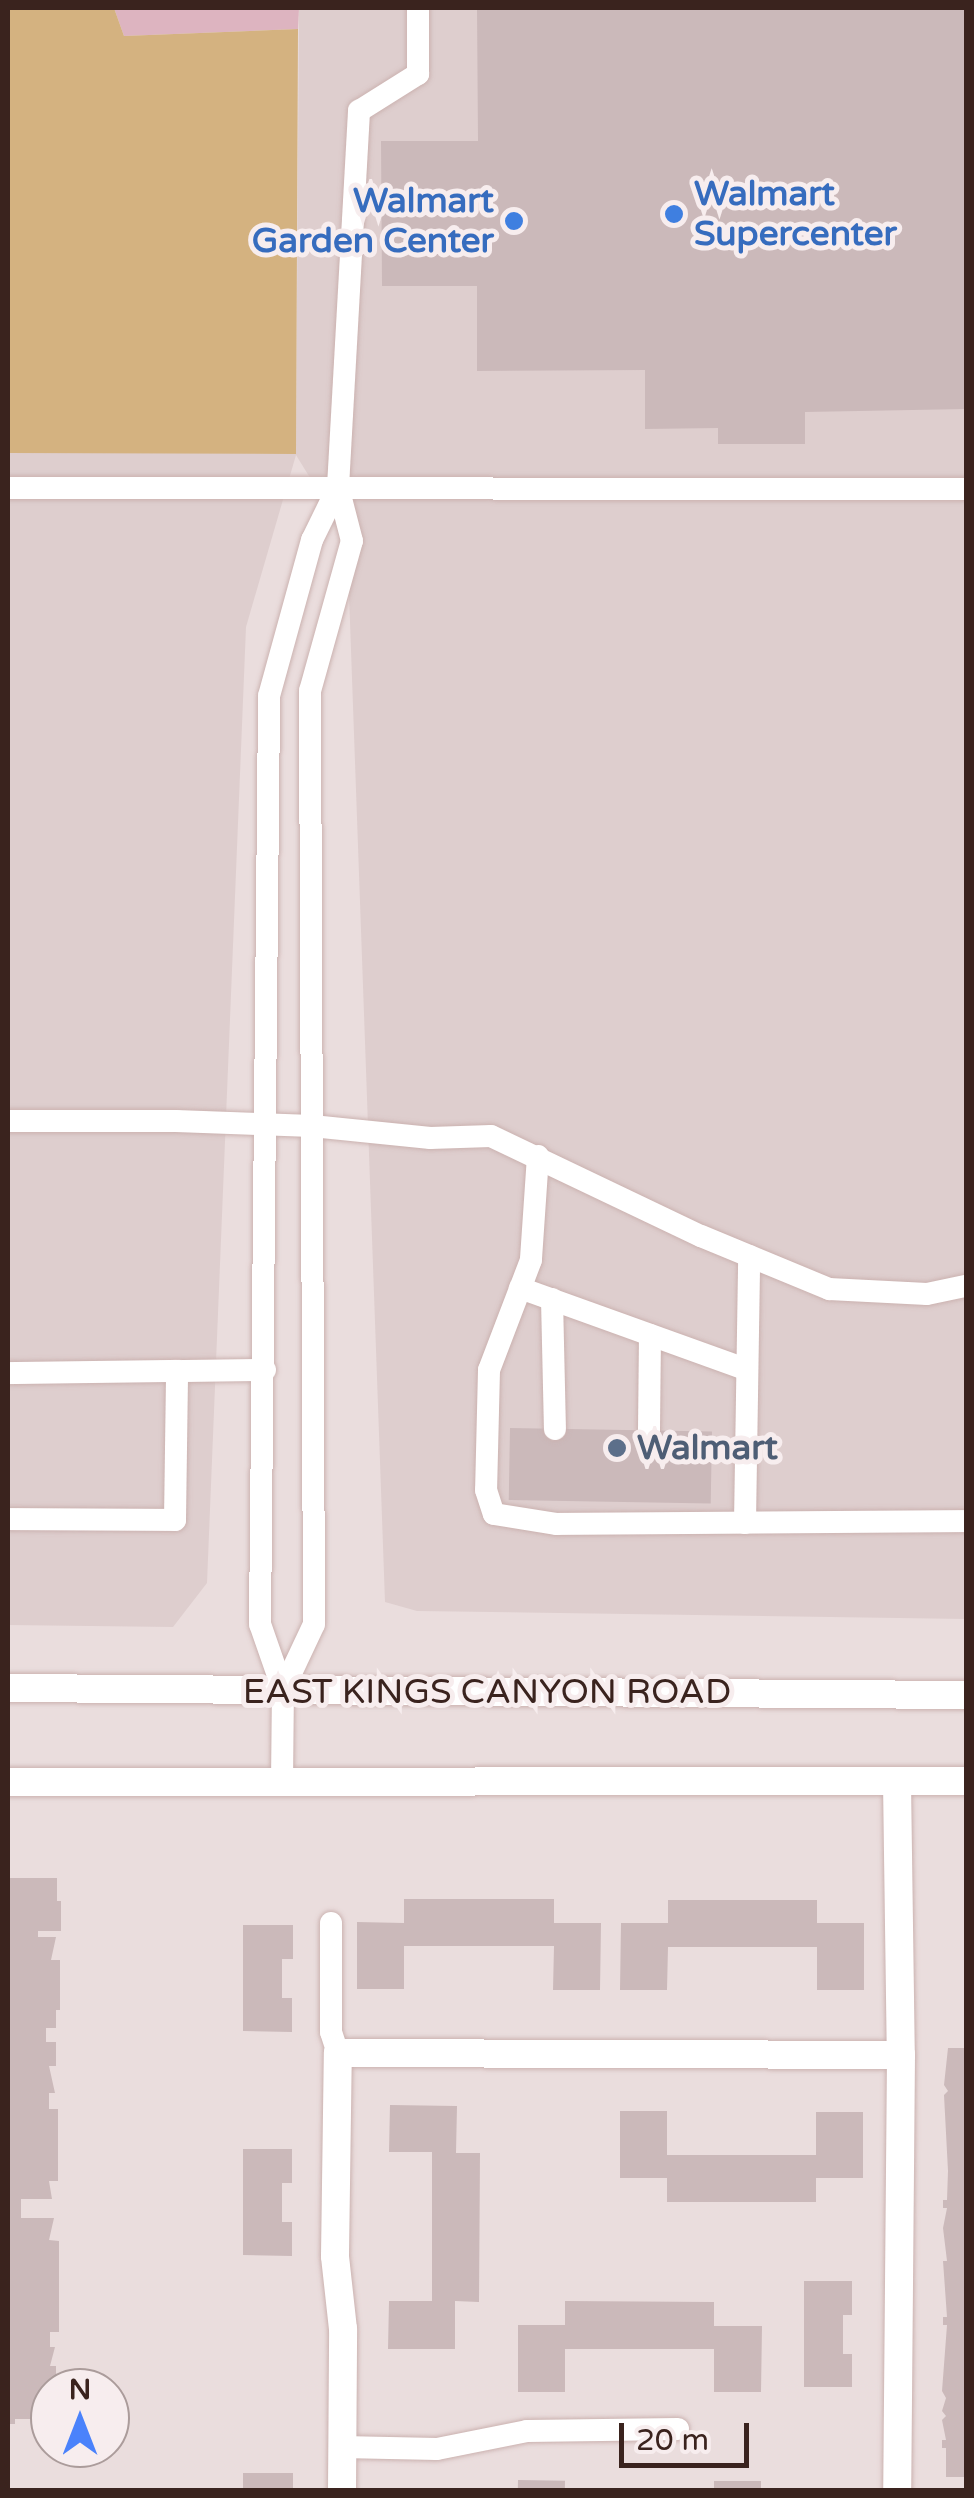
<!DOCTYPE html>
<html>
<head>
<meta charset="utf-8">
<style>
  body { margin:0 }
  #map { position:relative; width:974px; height:2498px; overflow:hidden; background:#eadddd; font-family:"Varela Round",sans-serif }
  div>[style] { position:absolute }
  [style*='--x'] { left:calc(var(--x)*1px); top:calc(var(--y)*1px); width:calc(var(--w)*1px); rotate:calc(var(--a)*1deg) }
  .built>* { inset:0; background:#decece }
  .green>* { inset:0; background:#ddb4c0 }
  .water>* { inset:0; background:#d4b280 }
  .building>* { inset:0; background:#cbb9ba; transform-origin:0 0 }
  .roads { filter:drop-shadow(0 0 2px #cbb2b0) drop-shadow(0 0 2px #cbb2b0) }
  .service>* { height:22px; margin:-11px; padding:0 11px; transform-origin:11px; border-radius:11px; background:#fff }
  .minor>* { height:28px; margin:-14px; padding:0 14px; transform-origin:14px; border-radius:14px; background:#fff }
  .secondary>* { height:28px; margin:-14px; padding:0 14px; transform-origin:14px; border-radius:14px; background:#fff }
  .dots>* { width:28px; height:28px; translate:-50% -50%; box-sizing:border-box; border:5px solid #f7edee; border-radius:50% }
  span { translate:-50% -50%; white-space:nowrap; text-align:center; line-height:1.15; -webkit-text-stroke:10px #f7edee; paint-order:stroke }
  .shop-label { font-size:35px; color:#366cbe; font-weight:700 }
  .left { translate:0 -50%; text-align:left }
  .right { translate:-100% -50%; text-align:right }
  .service-label { font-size:35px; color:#4e5e75; font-weight:700 }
  .street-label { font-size:35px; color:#3a231e }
  .frame { position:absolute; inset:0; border:10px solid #3a231e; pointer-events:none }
  .north { position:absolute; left:30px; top:2368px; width:100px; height:100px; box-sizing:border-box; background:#f7edee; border:2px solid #ab9c9b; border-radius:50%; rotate:0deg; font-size:28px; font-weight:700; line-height:40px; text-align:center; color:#3a231e }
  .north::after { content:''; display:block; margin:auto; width:35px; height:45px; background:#4a82fb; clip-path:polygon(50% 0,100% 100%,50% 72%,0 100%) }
  .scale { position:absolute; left:619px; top:2423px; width:130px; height:45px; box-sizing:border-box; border:5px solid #3a231e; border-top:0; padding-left:12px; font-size:30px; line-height:35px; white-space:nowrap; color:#3a231e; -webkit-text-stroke:8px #f7edee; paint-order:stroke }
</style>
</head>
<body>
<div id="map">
  <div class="built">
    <div style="clip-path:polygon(299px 8px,966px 8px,966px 1619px,417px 1611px,385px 1602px,347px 538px,296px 455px,246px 627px,207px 1583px,173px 1627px,8px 1625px,8px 453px,296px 453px)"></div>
  </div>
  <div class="green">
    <div style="clip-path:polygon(114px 8px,299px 8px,298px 29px,124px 36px)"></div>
  </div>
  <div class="water">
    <div style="clip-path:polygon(8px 8px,114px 8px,124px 36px,298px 29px,296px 454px,8px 453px)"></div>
  </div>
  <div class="building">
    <div style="clip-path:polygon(477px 8px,966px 8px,966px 409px,805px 412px,805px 444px,718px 444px,718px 428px,645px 429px,645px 370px,477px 371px,477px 286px,382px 286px,381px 141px,478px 141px)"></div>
    <div style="left:510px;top:1428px;width:202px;height:72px;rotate:1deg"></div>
    <div style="clip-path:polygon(8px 1878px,57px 1878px,57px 1901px,61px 1901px,61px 1931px,38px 1931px,38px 1937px,56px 1937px,51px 1960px,60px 1960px,60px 2010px,56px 2010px,56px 2028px,46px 2028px,46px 2042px,56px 2042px,56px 2066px,49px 2066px,55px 2093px,49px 2093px,49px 2109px,58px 2109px,58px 2181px,49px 2181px,52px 2199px,21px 2199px,21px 2218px,54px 2218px,49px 2240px,59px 2241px,59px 2332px,50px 2332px,50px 2347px,55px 2347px,50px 2366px,56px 2366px,56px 2388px,50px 2388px,50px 2426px,36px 2426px,36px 2419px,15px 2419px,15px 2424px,8px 2424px)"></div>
    <div style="clip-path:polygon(404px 1899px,554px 1899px,554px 1923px,601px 1923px,600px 1990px,553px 1990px,554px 1946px,404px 1946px,404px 1989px,357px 1989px,357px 1922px,404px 1923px)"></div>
    <div style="clip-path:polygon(668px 1900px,817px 1900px,817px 1923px,864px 1923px,864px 1990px,817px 1990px,817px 1947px,668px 1947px,667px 1990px,620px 1990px,621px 1923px,668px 1923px)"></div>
    <div style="clip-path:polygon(243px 1925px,293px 1925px,293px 1959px,282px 1959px,282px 1998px,292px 1998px,292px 2032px,243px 2031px)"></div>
    <div style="clip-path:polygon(948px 2048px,966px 2048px,966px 2477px,946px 2477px,946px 2448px,942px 2448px,942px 2440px,946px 2440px,942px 2420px,946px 2416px,942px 2411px,946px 2398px,942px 2391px,947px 2325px,943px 2325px,943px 2317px,947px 2317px,943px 2261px,947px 2261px,943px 2228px,947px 2208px,943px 2208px,943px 2200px,947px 2200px,948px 2171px,944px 2095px,948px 2091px,944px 2085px)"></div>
    <div style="clip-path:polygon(390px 2105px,457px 2106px,456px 2153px,480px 2153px,479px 2302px,455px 2301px,455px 2349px,388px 2349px,389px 2301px,432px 2301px,432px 2152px,389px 2152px)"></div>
    <div style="clip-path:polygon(620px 2111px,667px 2111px,667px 2155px,816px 2155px,816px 2112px,863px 2112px,863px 2178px,816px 2178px,816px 2202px,667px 2202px,667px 2178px,620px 2178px)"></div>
    <div style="clip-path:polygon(243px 2149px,292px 2149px,292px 2183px,282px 2183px,282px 2222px,292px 2222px,292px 2256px,243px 2255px)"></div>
    <div style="clip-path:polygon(804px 2281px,852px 2281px,852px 2315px,843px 2315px,843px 2354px,852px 2354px,852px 2387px,804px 2387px)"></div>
    <div style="clip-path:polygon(565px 2301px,714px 2302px,714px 2326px,762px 2326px,761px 2392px,714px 2392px,714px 2349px,565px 2349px,565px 2392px,518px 2392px,518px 2325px,565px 2325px)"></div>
    <div style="left:243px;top:2473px;width:50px;height:17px"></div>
    <div style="left:518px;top:2480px;width:47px;height:10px;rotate:1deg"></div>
    <div style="left:714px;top:2481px;width:47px;height:9px"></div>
  </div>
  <div class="roads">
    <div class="service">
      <div style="--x:8;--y:488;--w:958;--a:0.06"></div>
      <div style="--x:8;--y:1121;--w:168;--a:0"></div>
      <div style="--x:176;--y:1121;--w:136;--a:2.1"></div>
      <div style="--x:312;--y:1126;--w:119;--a:5.8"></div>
      <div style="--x:430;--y:1138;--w:61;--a:-1.9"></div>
      <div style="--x:491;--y:1136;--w:233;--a:25.5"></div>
      <div style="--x:701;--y:1236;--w:139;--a:22.5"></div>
      <div style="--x:829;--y:1289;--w:98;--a:2.9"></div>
      <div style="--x:927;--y:1294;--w:40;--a:-12"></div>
      <div style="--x:538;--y:1156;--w:104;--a:93.9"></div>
      <div style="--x:531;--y:1260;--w:118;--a:110.9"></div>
      <div style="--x:489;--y:1370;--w:120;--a:91.4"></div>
      <div style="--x:486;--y:1490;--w:25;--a:72"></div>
      <div style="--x:494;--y:1514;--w:64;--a:9"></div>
      <div style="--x:557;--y:1524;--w:409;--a:-0.4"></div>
      <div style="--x:520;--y:1288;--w:239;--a:19.8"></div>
      <div style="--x:552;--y:1299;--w:130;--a:88.7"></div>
      <div style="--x:8;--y:1373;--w:169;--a:-0.7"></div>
      <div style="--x:649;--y:1430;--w:95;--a:-89.4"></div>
      <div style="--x:8;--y:1519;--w:167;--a:0.3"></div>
      <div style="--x:175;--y:1520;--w:149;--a:-89.2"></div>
      <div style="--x:177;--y:1371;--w:88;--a:-0.7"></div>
      <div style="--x:745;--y:1523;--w:267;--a:-89.1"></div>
      <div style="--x:283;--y:1690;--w:73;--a:-64.8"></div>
      <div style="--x:314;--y:1624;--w:933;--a:-90.25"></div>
      <div style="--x:310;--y:691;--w:156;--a:-74.4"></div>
      <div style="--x:352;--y:541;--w:56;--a:-104.5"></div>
      <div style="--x:338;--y:487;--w:377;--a:-86.8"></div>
      <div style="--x:359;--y:111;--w:70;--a:-32.1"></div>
      <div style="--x:418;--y:74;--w:66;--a:-90"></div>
      <div style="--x:282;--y:1782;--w:92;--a:-89.4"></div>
      <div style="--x:283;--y:1690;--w:70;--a:-109.2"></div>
      <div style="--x:260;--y:1624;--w:928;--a:-89.44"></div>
      <div style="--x:269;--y:696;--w:162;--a:-74.6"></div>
      <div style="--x:312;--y:540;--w:59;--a:-63.9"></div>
      <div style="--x:331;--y:1923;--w:109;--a:90"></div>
      <div style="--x:331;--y:2032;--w:22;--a:72"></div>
      <div style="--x:342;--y:2447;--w:95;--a:1.2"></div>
      <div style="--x:437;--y:2449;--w:92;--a:-11.3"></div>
      <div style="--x:527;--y:2431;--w:151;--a:-0.8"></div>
    </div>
    <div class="minor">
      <div style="--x:897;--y:1782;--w:273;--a:89.2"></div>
      <div style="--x:901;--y:2055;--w:435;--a:90.5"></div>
      <div style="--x:342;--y:2490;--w:161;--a:-89.6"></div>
      <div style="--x:343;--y:2329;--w:73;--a:-96.3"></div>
      <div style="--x:335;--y:2256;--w:203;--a:-89.2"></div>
      <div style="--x:338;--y:2053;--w:563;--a:0.2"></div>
    </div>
    <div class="secondary">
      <div style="--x:8;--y:1688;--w:958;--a:0.42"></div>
      <div style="--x:8;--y:1782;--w:958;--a:-0.06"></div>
    </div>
  </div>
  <div class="dots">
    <div style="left:674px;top:214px;background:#3f7fe0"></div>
    <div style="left:514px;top:221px;background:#3f7fe0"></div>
    <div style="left:617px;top:1448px;background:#5c6f8a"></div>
  </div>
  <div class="shop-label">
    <span class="left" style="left:694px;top:214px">Walmart<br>Supercenter</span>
    <span class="right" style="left:494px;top:221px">Walmart<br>Garden Center</span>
  </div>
  <div class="service-label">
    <span class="left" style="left:637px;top:1448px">Walmart</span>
  </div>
  <div class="street-label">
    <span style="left:487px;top:1692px">EAST KINGS CANYON ROAD</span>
  </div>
  <div class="frame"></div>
  <div class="north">N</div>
  <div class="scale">20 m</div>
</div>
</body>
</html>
